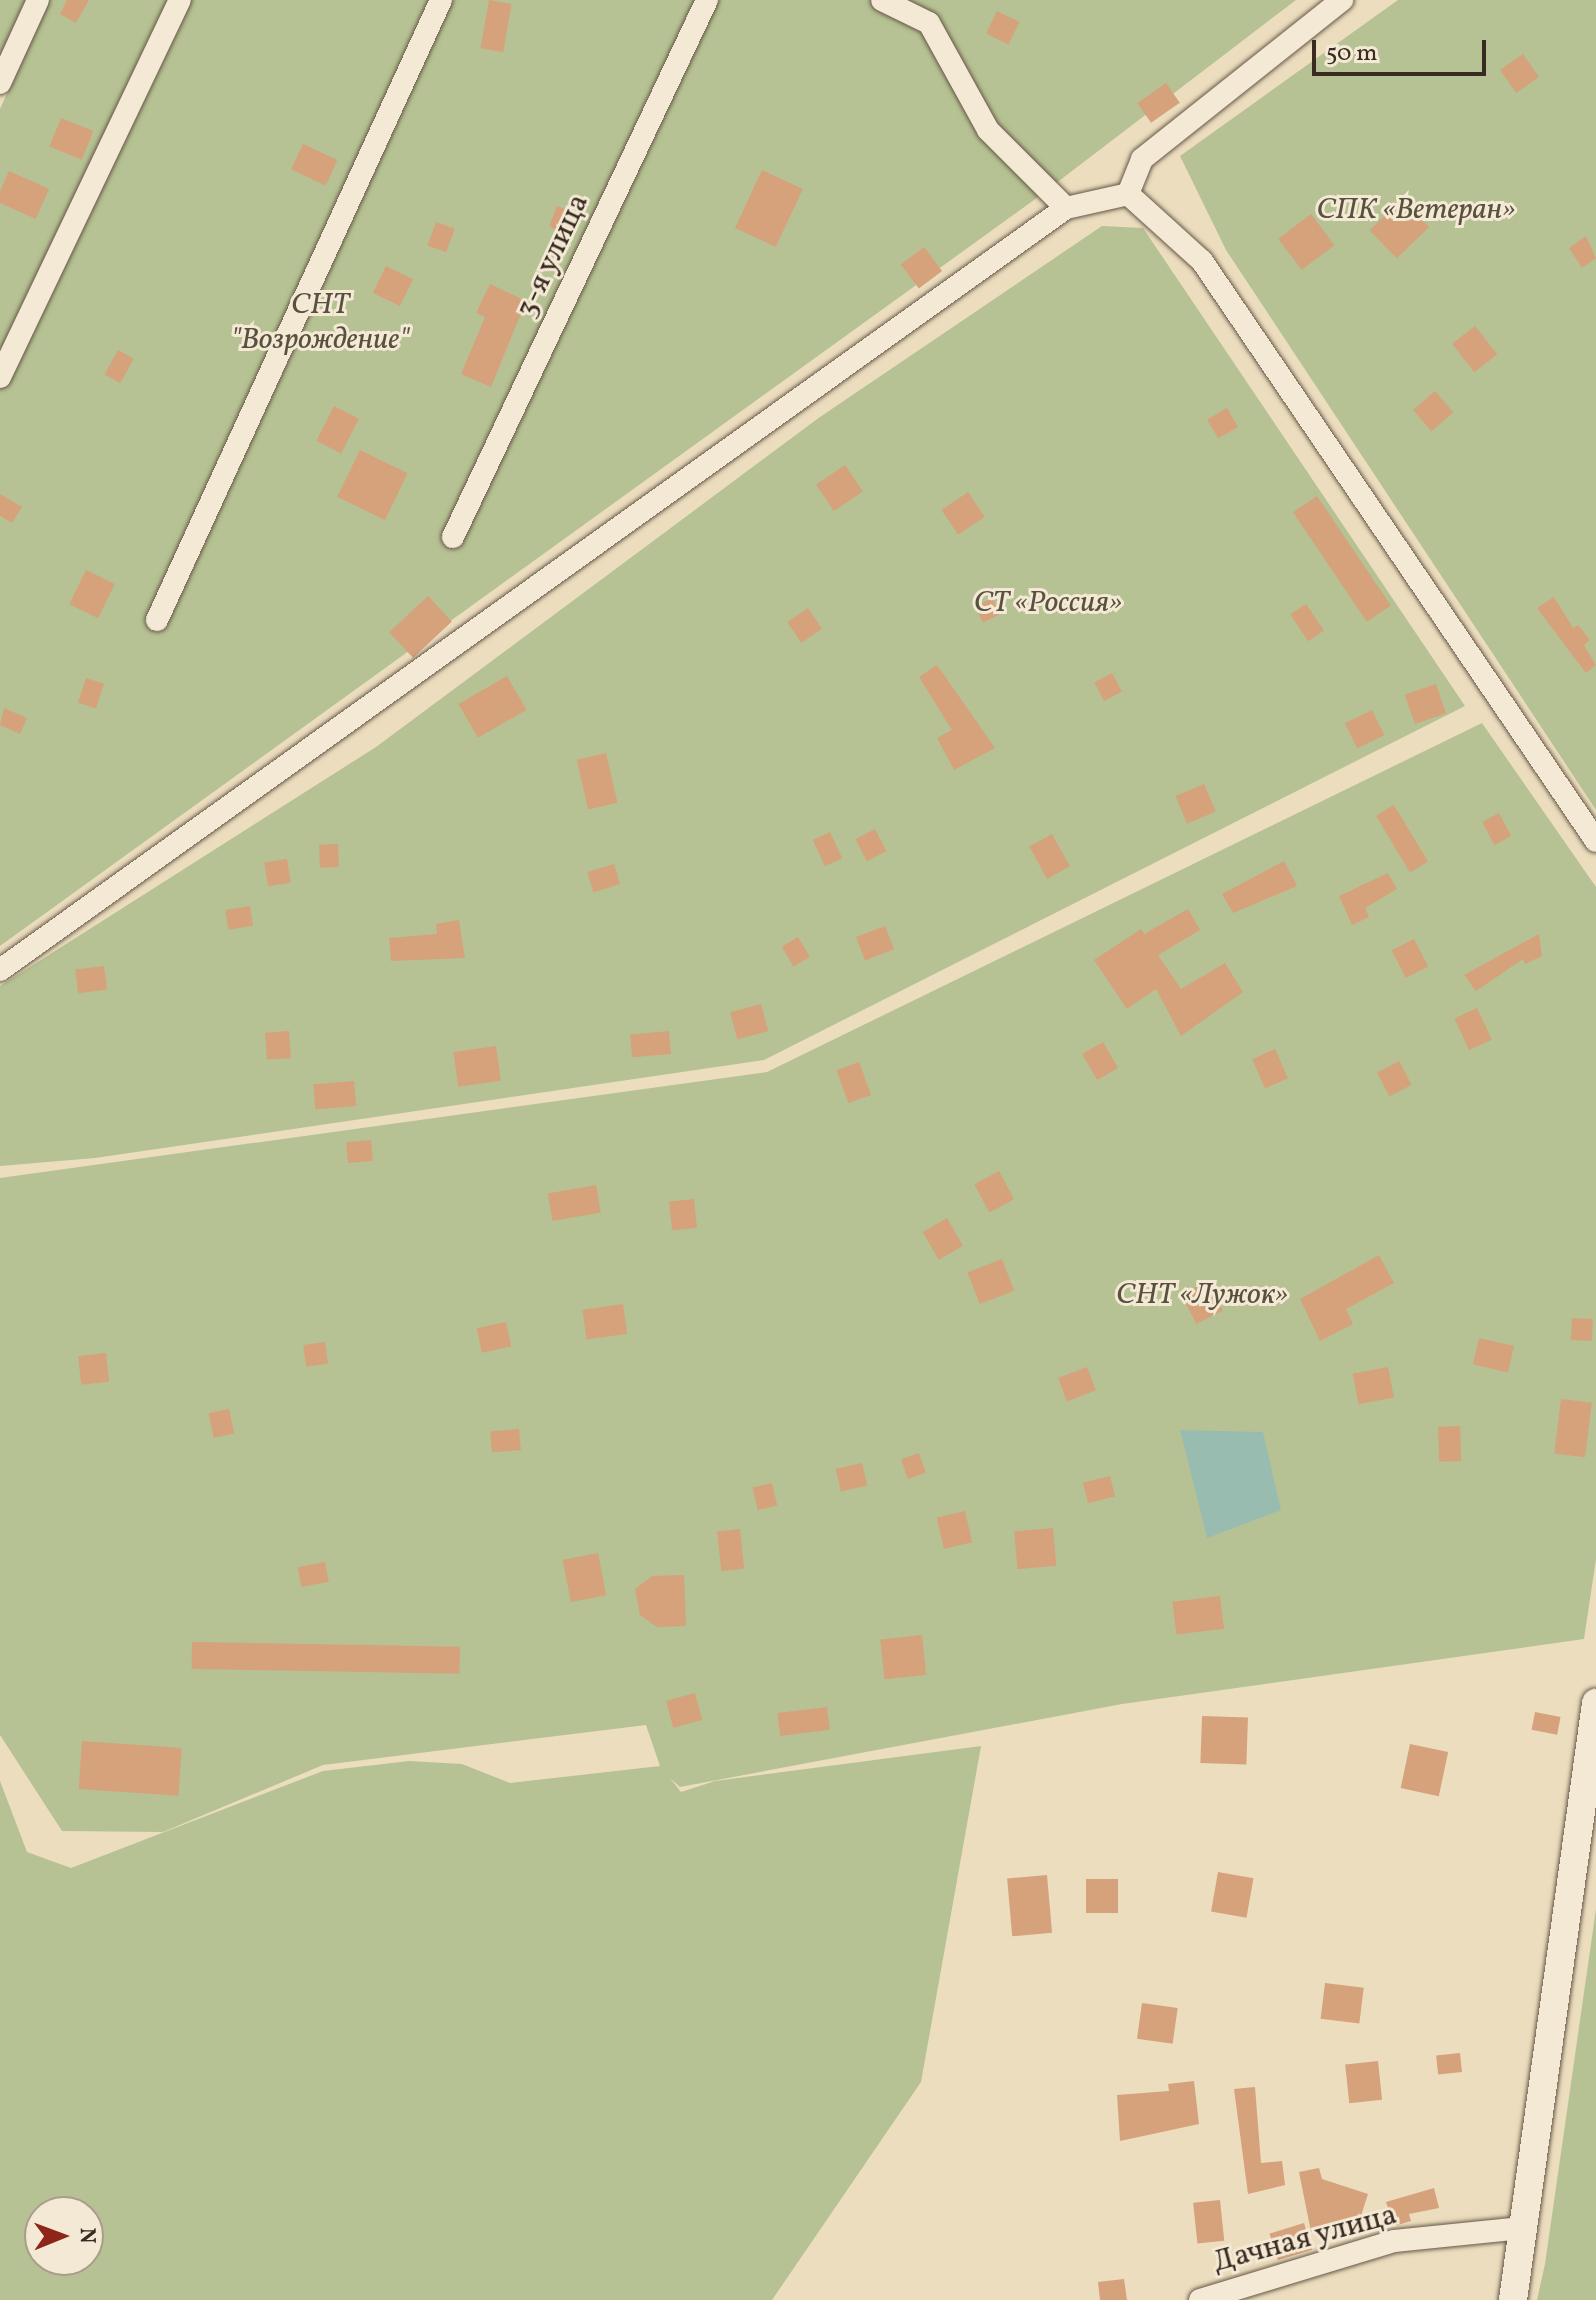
<!DOCTYPE html>
<html>
<head>
<meta charset="utf-8">
<style>
  body { margin:0 }
  #map { position:relative; width:1596px; height:2300px; overflow:hidden; background:#ecddbe; font-family:Vollkorn,serif }
  div>[style] { position:absolute }
  [style*='--x'] { left:calc(var(--x)*1px); top:calc(var(--y)*1px); width:calc(var(--w)*1px); rotate:calc(var(--a)*1deg) }
  .green>* { inset:0; background:#b6c293 }
  .water>* { inset:0; background:#99bcb0 }
  .building>* { inset:0; background:#d5a27c; transform-origin:0 0 }
  .roads { filter:drop-shadow(0 0 2px #665848) drop-shadow(0 0 2px #665848) }
  .minor>* { height:22px; margin:-11px; padding:0 11px; transform-origin:11px; border-radius:11px; background:#f3e9d5 }
  .tertiary>* { height:28px; margin:-14px; padding:0 14px; transform-origin:14px; border-radius:14px; background:#f3e9d5 }
  span { translate:-50% -50%; white-space:nowrap; text-align:center; line-height:1.15; -webkit-text-stroke:6px #f3e9d5; paint-order:stroke }
  .park-label { font-size:30px; color:#58513e; font-style:italic }
  .street-label { font-size:30px; color:#392b21 }
  .north { position:absolute; left:24px; top:2196px; width:80px; height:80px; box-sizing:border-box; background:#f3e9d5; border:2px solid #a99d8d; border-radius:50%; rotate:89deg; font-size:22px; font-weight:700; line-height:32px; text-align:center; color:#392b21 }
  .north::after { content:''; display:block; margin:auto; width:28px; height:36px; background:#8f2418; clip-path:polygon(50% 0,100% 100%,50% 72%,0 100%) }
  .scale { position:absolute; left:1312px; top:40px; width:174px; height:36px; box-sizing:border-box; border:4px solid #392b21; border-top:0; padding-left:10px; font-size:24px; line-height:28px; white-space:nowrap; color:#392b21; -webkit-text-stroke:6px #f3e9d5; paint-order:stroke }
</style>
</head>
<body>
<div id="map">
  <div class="green">
    <div style="clip-path:polygon(0 0,32px 0,0 72px)"></div>
    <div style="clip-path:polygon(49px 0,1296px 0,1034px 200px,0 946px,0 109px)"></div>
    <div style="clip-path:polygon(1398px 0,1596px 0,1596px 810px,1226px 250px,1180px 156px)"></div>
    <div style="clip-path:polygon(1102px 226px,1143px 228px,1465px 706px,764px 1060px,95px 1158px,0 1166px,0 986px,376px 747px,820px 417px)"></div>
    <div style="clip-path:polygon(evenodd,1482px 723px,1596px 887px,1596px 1559px,1584px 1639px,1122px 1704px,680px 1787px,670px 1778px,681px 1792px,715px 1781px,981px 1746px,921px 2082px,772px 2300px,0 2300px,0 1781px,27px 1852px,71px 1868px,323px 1771px,409px 1761px,462px 1764px,510px 1783px,660px 1766px,646px 1725px,323px 1765px,163px 1832px,62px 1831px,0 1735px,0 1178px,767px 1072px,1482px 723px,40px 2212px,88px 2212px,88px 2260px,40px 2260px,40px 2212px)"></div>
    <div style="clip-path:polygon(1596px 1909px,1596px 2300px,1537px 2300px,1545px 2264px)"></div>
  </div>
  <div class="water">
    <div style="clip-path:polygon(1180px 1430px,1263px 1432px,1281px 1510px,1207px 1538px)"></div>
  </div>
  <div class="building">
    <div style="clip-path:polygon(67px 0,89px 0,76px 23px,60px 14px)"></div>
    <div style="left:489px;top:0;width:23px;height:49px;rotate:10deg"></div>
    <div style="left:997px;top:11px;width:25px;height:25px;rotate:26deg"></div>
    <div style="left:1523px;top:54px;width:28px;height:28px;rotate:55deg"></div>
    <div style="left:1166px;top:83px;width:24px;height:35px;rotate:55deg"></div>
    <div style="left:61px;top:118px;width:35px;height:31px;rotate:22deg"></div>
    <div style="left:303px;top:144px;width:38px;height:28px;rotate:25deg"></div>
    <div style="left:762px;top:170px;width:45px;height:64px;rotate:25deg"></div>
    <div style="left:9px;top:171px;width:44px;height:33px;rotate:24deg"></div>
    <div style="left:1402px;top:199px;width:39px;height:45px;rotate:46deg"></div>
    <div style="left:557px;top:206px;width:22px;height:22px;rotate:21deg"></div>
    <div style="left:1311px;top:214px;width:39px;height:41px;rotate:53deg"></div>
    <div style="left:436px;top:222px;width:20px;height:25px;rotate:20deg"></div>
    <div style="clip-path:polygon(1586px 236px,1596px 258px,1582px 268px,1569px 248px)"></div>
    <div style="left:924px;top:247px;width:30px;height:29px;rotate:53deg"></div>
    <div style="left:386px;top:266px;width:30px;height:30px;rotate:26deg"></div>
    <div style="clip-path:polygon(490px 284px,526px 301px,491px 387px,461px 374px,485px 317px,476px 313px)"></div>
    <div style="left:1475px;top:326px;width:36px;height:29px;rotate:52deg"></div>
    <div style="left:118px;top:350px;width:18px;height:28px;rotate:29deg"></div>
    <div style="left:1435px;top:391px;width:28px;height:29px;rotate:49deg"></div>
    <div style="left:334px;top:406px;width:28px;height:39px;rotate:27deg"></div>
    <div style="left:1227px;top:408px;width:22px;height:23px;rotate:60deg"></div>
    <div style="left:360px;top:450px;width:53px;height:52px;rotate:26deg"></div>
    <div style="left:845px;top:465px;width:32px;height:35px;rotate:56deg"></div>
    <div style="left:968px;top:492px;width:30px;height:32px;rotate:56deg"></div>
    <div style="clip-path:polygon(0 494px,22px 507px,12px 523px,0 516px)"></div>
    <div style="left:1317px;top:496px;width:132px;height:29px;rotate:56deg"></div>
    <div style="left:86px;top:570px;width:32px;height:38px;rotate:26deg"></div>
    <div style="left:428px;top:596px;width:35px;height:53px;rotate:47deg"></div>
    <div style="clip-path:polygon(1554px 597px,1573px 628px,1578px 625px,1590px 640px,1584px 645px,1596px 665px,1586px 673px,1537px 608px)"></div>
    <div style="left:992px;top:598px;width:18px;height:19px;rotate:63deg"></div>
    <div style="left:1306px;top:604px;width:32px;height:19px;rotate:56deg"></div>
    <div style="left:808px;top:608px;width:25px;height:25px;rotate:56deg"></div>
    <div style="clip-path:polygon(937px 665px,995px 748px,954px 770px,937px 738px,952px 730px,919px 677px)"></div>
    <div style="left:1112px;top:673px;width:21px;height:20px;rotate:62deg"></div>
    <div style="left:507px;top:676px;width:39px;height:56px;rotate:60deg"></div>
    <div style="left:86px;top:678px;width:19px;height:26px;rotate:18deg"></div>
    <div style="left:1436px;top:684px;width:31px;height:33px;rotate:71deg"></div>
    <div style="clip-path:polygon(4px 708px,27px 718px,20px 734px,0 725px)"></div>
    <div style="left:1372px;top:710px;width:28px;height:30px;rotate:64deg"></div>
    <div style="left:606px;top:753px;width:51px;height:30px;rotate:77deg"></div>
    <div style="left:1204px;top:784px;width:30px;height:31px;rotate:67deg"></div>
    <div style="left:1394px;top:805px;width:66px;height:21px;rotate:59deg"></div>
    <div style="left:1499px;top:813px;width:26px;height:19px;rotate:62deg"></div>
    <div style="left:875px;top:829px;width:25px;height:22px;rotate:63deg"></div>
    <div style="left:830px;top:832px;width:29px;height:19px;rotate:65deg"></div>
    <div style="left:1052px;top:834px;width:37px;height:26px;rotate:61deg"></div>
    <div style="left:338px;top:844px;width:23px;height:19px;rotate:88deg"></div>
    <div style="left:287px;top:859px;width:24px;height:23px;rotate:81deg"></div>
    <div style="clip-path:polygon(1284px 861px,1297px 886px,1233px 913px,1222px 894px)"></div>
    <div style="left:614px;top:864px;width:21px;height:28px;rotate:73deg"></div>
    <div style="clip-path:polygon(1388px 873px,1397px 889px,1365px 908px,1369px 917px,1352px 925px,1339px 896px)"></div>
    <div style="left:250px;top:906px;width:20px;height:25px;rotate:81deg"></div>
    <div style="clip-path:polygon(1188px 909px,1200px 930px,1158px 955px,1181px 989px,1225px 963px,1243px 992px,1181px 1036px,1156px 989px,1127px 1009px,1094px 960px,1141px 929px,1144px 934px)"></div>
    <div style="clip-path:polygon(459px 920px,465px 958px,391px 961px,389px 938px,437px 934px,436px 924px)"></div>
    <div style="left:885px;top:926px;width:25px;height:31px;rotate:69deg"></div>
    <div style="clip-path:polygon(1539px 934px,1542px 956px,1525px 964px,1523px 959px,1476px 991px,1464px 975px)"></div>
    <div style="left:798px;top:937px;width:23px;height:19px;rotate:59deg"></div>
    <div style="left:1414px;top:939px;width:31px;height:25px;rotate:63deg"></div>
    <div style="left:104px;top:966px;width:24px;height:29px;rotate:83deg"></div>
    <div style="left:761px;top:1004px;width:28px;height:32px;rotate:75deg"></div>
    <div style="left:1477px;top:1008px;width:35px;height:25px;rotate:65deg"></div>
    <div style="left:289px;top:1031px;width:27px;height:24px;rotate:86deg"></div>
    <div style="left:669px;top:1031px;width:23px;height:39px;rotate:85deg"></div>
    <div style="left:1103px;top:1042px;width:30px;height:24px;rotate:60deg"></div>
    <div style="left:496px;top:1046px;width:35px;height:43px;rotate:82deg"></div>
    <div style="left:1275px;top:1049px;width:32px;height:25px;rotate:66deg"></div>
    <div style="left:1399px;top:1061px;width:27px;height:25px;rotate:62deg"></div>
    <div style="left:859px;top:1062px;width:35px;height:24px;rotate:70deg"></div>
    <div style="left:354px;top:1081px;width:25px;height:41px;rotate:85deg"></div>
    <div style="left:371px;top:1140px;width:21px;height:25px;rotate:85deg"></div>
    <div style="left:999px;top:1171px;width:32px;height:28px;rotate:62deg"></div>
    <div style="left:596px;top:1185px;width:28px;height:49px;rotate:80deg"></div>
    <div style="left:694px;top:1199px;width:29px;height:25px;rotate:84deg"></div>
    <div style="left:947px;top:1218px;width:32px;height:28px;rotate:60deg"></div>
    <div style="clip-path:polygon(1379px 1255px,1394px 1283px,1346px 1309px,1353px 1324px,1320px 1341px,1300px 1299px)"></div>
    <div style="left:1002px;top:1259px;width:34px;height:37px;rotate:69deg"></div>
    <div style="left:1208px;top:1281px;width:33px;height:30px;rotate:63deg"></div>
    <div style="left:623px;top:1304px;width:30px;height:41px;rotate:82deg"></div>
    <div style="left:1572px;top:1318px;width:21px;height:22px;rotate:3deg"></div>
    <div style="left:506px;top:1322px;width:25px;height:30px;rotate:78deg"></div>
    <div style="left:1479px;top:1338px;width:36px;height:27px;rotate:13deg"></div>
    <div style="left:325px;top:1342px;width:22px;height:22px;rotate:82deg"></div>
    <div style="left:106px;top:1353px;width:29px;height:28px;rotate:84deg"></div>
    <div style="left:1087px;top:1367px;width:25px;height:31px;rotate:69deg"></div>
    <div style="left:1388px;top:1367px;width:31px;height:36px;rotate:79deg"></div>
    <div style="left:1561px;top:1399px;width:31px;height:55px;rotate:7deg"></div>
    <div style="left:229px;top:1409px;width:25px;height:21px;rotate:78deg"></div>
    <div style="left:1460px;top:1426px;width:35px;height:22px;rotate:88deg"></div>
    <div style="left:519px;top:1429px;width:21px;height:29px;rotate:85deg"></div>
    <div style="left:919px;top:1453px;width:21px;height:19px;rotate:71deg"></div>
    <div style="left:862px;top:1463px;width:23px;height:27px;rotate:77deg"></div>
    <div style="left:1110px;top:1476px;width:21px;height:28px;rotate:76deg"></div>
    <div style="left:772px;top:1483px;width:23px;height:20px;rotate:77deg"></div>
    <div style="left:965px;top:1511px;width:32px;height:29px;rotate:77deg"></div>
    <div style="left:1053px;top:1528px;width:38px;height:39px;rotate:85deg"></div>
    <div style="left:740px;top:1529px;width:40px;height:23px;rotate:84deg"></div>
    <div style="left:598px;top:1553px;width:43px;height:36px;rotate:79deg"></div>
    <div style="left:325px;top:1562px;width:20px;height:28px;rotate:79deg"></div>
    <div style="clip-path:polygon(684px 1575px,686px 1626px,657px 1627px,640px 1615px,635px 1589px,652px 1576px)"></div>
    <div style="left:1220px;top:1596px;width:33px;height:48px;rotate:83deg"></div>
    <div style="left:922px;top:1635px;width:40px;height:42px;rotate:84deg"></div>
    <div style="left:192px;top:1642px;width:268px;height:27px;rotate:1deg"></div>
    <div style="left:695px;top:1693px;width:28px;height:30px;rotate:75deg"></div>
    <div style="left:827px;top:1707px;width:23px;height:50px;rotate:83deg"></div>
    <div style="left:1535px;top:1712px;width:26px;height:18px;rotate:11deg"></div>
    <div style="left:1202px;top:1716px;width:46px;height:47px;rotate:2deg"></div>
    <div style="left:82px;top:1741px;width:100px;height:48px;rotate:4deg"></div>
    <div style="left:1410px;top:1744px;width:39px;height:45px;rotate:12deg"></div>
    <div style="left:1218px;top:1872px;width:36px;height:40px;rotate:10deg"></div>
    <div style="left:1047px;top:1875px;width:58px;height:40px;rotate:85deg"></div>
    <div style="left:1086px;top:1879px;width:32px;height:34px"></div>
    <div style="left:1325px;top:1983px;width:39px;height:36px;rotate:7deg"></div>
    <div style="left:1142px;top:2003px;width:36px;height:36px;rotate:8deg"></div>
    <div style="left:1460px;top:2053px;width:19px;height:24px;rotate:84deg"></div>
    <div style="left:1378px;top:2061px;width:39px;height:33px;rotate:84deg"></div>
    <div style="clip-path:polygon(1194px 2081px,1199px 2124px,1120px 2141px,1117px 2095px,1169px 2091px,1168px 2084px)"></div>
    <div style="clip-path:polygon(1255px 2087px,1261px 2163px,1282px 2161px,1285px 2185px,1248px 2194px,1234px 2089px)"></div>
    <div style="clip-path:polygon(1319px 2168px,1322px 2179px,1368px 2194px,1359px 2222px,1311px 2232px,1299px 2172px)"></div>
    <div style="clip-path:polygon(1434px 2188px,1439px 2208px,1409px 2214px,1411px 2221px,1394px 2226px,1386px 2202px)"></div>
    <div style="left:1220px;top:2200px;width:41px;height:27px;rotate:84deg"></div>
    <div style="left:1304px;top:2223px;width:28px;height:36px;rotate:73deg"></div>
    <div style="clip-path:polygon(1124px 2279px,1127px 2300px,1100px 2300px,1098px 2282px)"></div>
  </div>
  <div class="roads">
    <div class="minor">
      <div style="--x:882;--y:0;--w:52;--a:26.1"></div>
      <div style="--x:929;--y:23;--w:122;--a:61.1"></div>
      <div style="--x:988;--y:130;--w:110;--a:45"></div>
      <div style="--x:0;--y:83;--w:91;--a:-65.4"></div>
      <div style="--x:1128;--y:194;--w:38;--a:-68"></div>
      <div style="--x:1142;--y:159;--w:256;--a:-38.5"></div>
      <div style="--x:0;--y:377;--w:418;--a:-64.5"></div>
      <div style="--x:453;--y:537;--w:594;--a:-64.69"></div>
      <div style="--x:157;--y:620;--w:682;--a:-65.39"></div>
      <div style="--x:0;--y:970;--w:1310;--a:-35.56"></div>
      <div style="--x:1066;--y:208;--w:64;--a:-12.7"></div>
      <div style="--x:1128;--y:194;--w:100;--a:42.2"></div>
      <div style="--x:1202;--y:261;--w:701;--a:55.81"></div>
      <div style="--x:1200;--y:2300;--w:203;--a:-16.9"></div>
      <div style="--x:1394;--y:2241;--w:129;--a:-5.8"></div>
    </div>
    <div class="tertiary">
      <div style="--x:1513;--y:2300;--w:603;--a:-82.08"></div>
    </div>
  </div>
  <div class="park-label">
    <span style="left:1416px;top:210px">СПК «Ветеран»</span>
    <span style="left:320px;top:322px">СНТ<br>"Возрождение"</span>
    <span style="left:1048px;top:603px">СТ «Россия»</span>
    <span style="left:1202px;top:1295px">СНТ «Лужок»</span>
  </div>
  <div class="street-label">
    <span style="left:553px;top:256px;rotate:-65deg">3-я улица</span>
    <span style="left:1305px;top:2239px;rotate:-15deg">Дачная улица</span>
  </div>
  <div class="north">N</div>
  <div class="scale">50 m</div>
</div>
</body>
</html>
